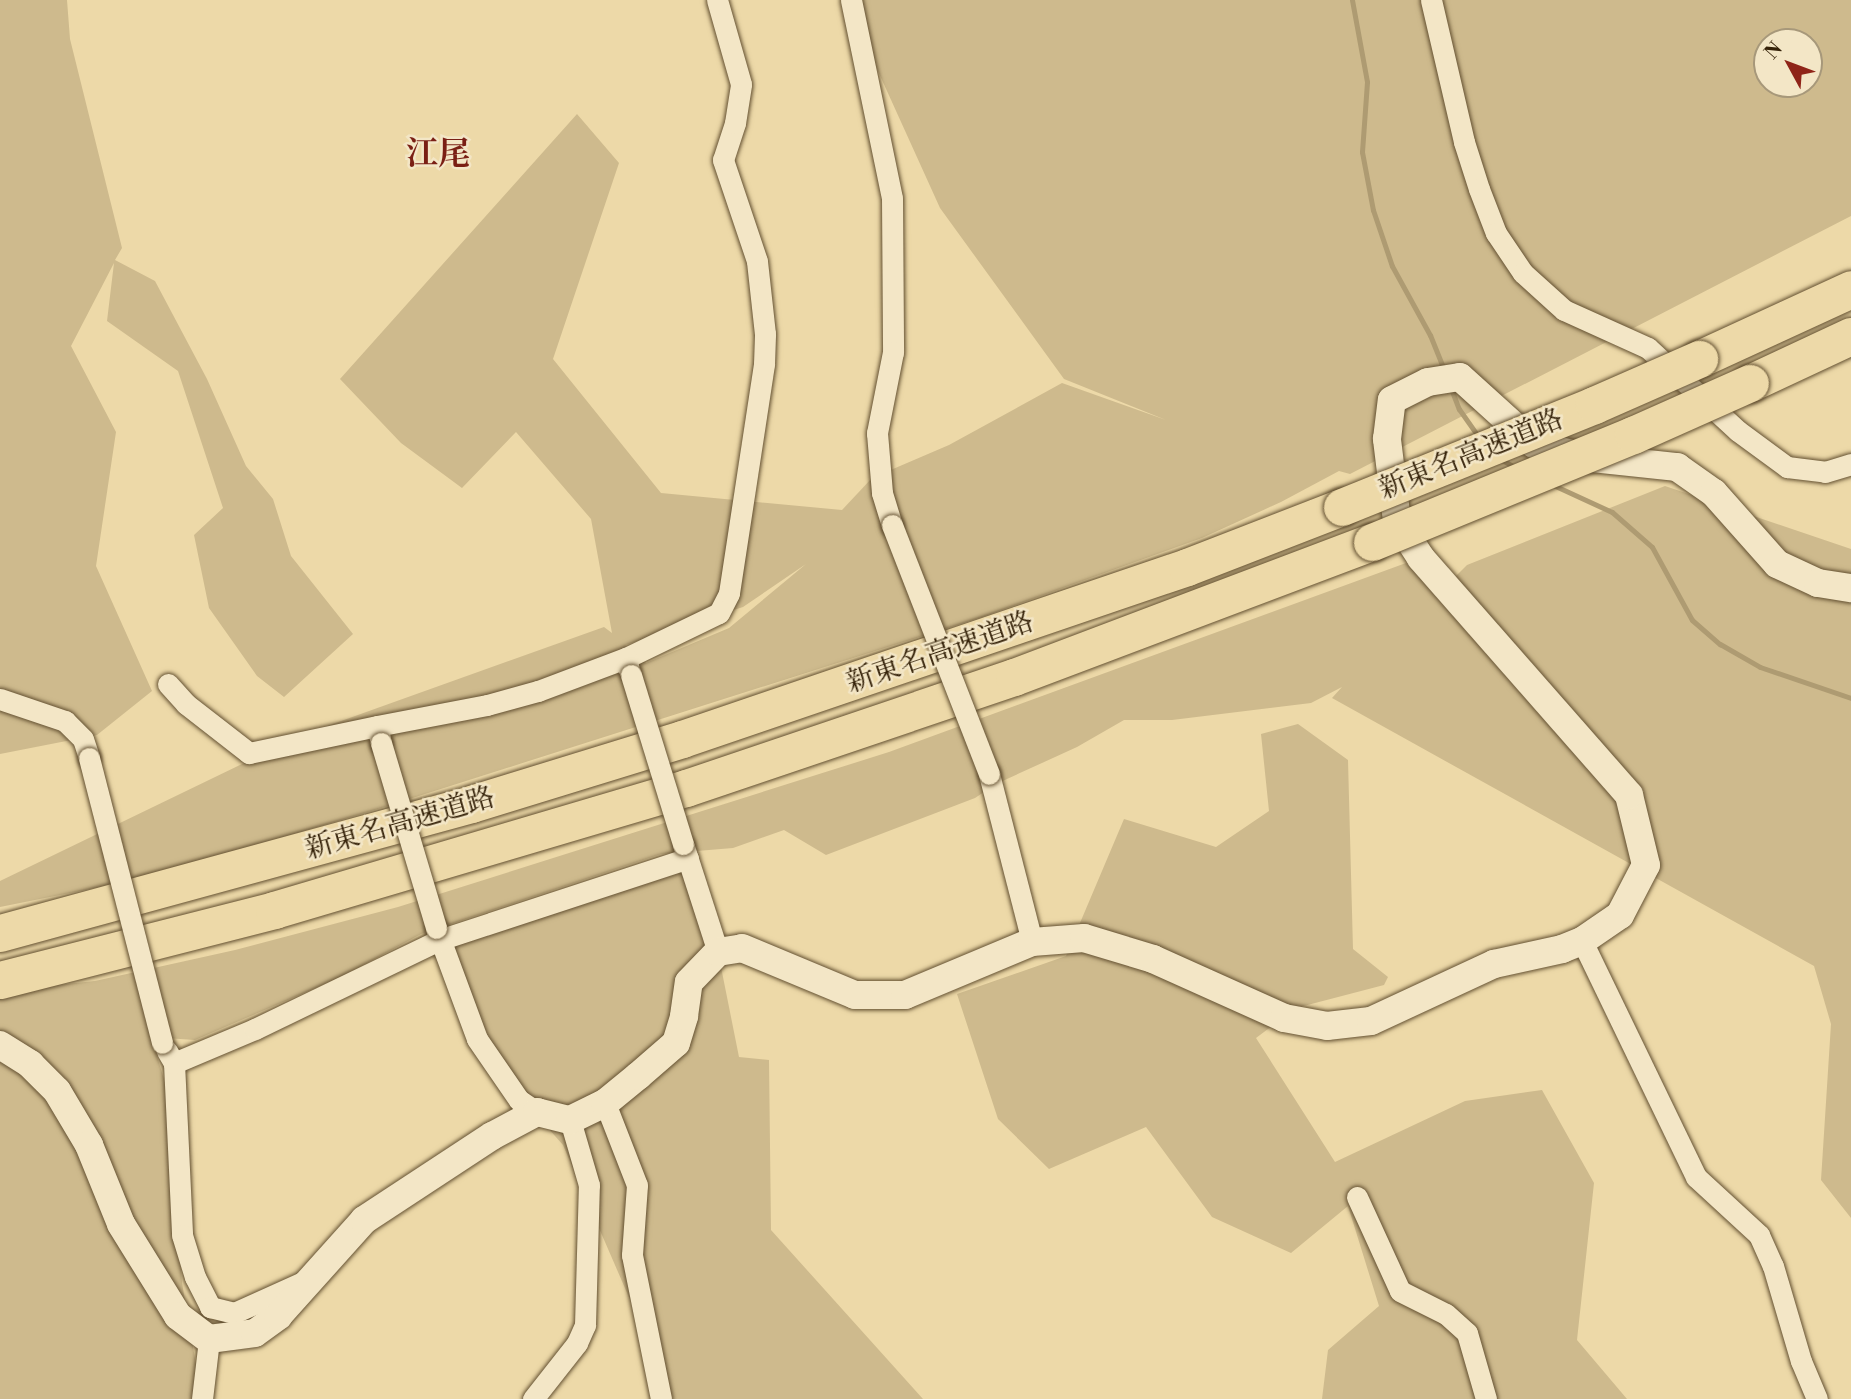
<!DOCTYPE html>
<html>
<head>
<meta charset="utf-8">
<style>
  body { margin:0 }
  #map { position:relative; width:1851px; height:1399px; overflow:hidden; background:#edd9a8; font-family:"Libre Bodoni","Noto Serif JP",serif }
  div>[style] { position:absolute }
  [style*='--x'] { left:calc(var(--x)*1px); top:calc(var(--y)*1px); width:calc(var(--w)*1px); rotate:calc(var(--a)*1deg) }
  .green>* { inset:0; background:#ceba8d }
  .stream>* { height:5px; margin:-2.5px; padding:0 2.5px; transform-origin:2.5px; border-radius:2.5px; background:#ae9b72 }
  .roads { filter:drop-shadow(0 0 2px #635031) drop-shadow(0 0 2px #635031) }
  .street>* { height:21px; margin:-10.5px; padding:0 10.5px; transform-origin:10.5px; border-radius:10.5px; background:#f3e6c6 }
  .secondary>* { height:28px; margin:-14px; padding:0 14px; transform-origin:14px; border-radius:14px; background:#f3e6c6 }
  .highway>* { height:37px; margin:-18.5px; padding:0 18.5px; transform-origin:18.5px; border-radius:18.5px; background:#edd9a8 }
  .bridges { filter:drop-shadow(0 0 2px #635031) drop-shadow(0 0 2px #635031) }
  .street-bridge>* { height:21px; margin:-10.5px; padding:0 10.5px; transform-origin:10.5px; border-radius:10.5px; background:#f3e6c6 }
  .highway-bridge>* { height:37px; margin:-18.5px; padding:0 18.5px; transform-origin:18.5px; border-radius:18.5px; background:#edd9a8 }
  span { translate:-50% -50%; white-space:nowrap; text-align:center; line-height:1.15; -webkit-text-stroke:5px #f3e6c6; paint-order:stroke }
  .street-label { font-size:28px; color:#352209 }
  .quarter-label { font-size:32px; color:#7a1f14; font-weight:700 }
  .north { position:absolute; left:1753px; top:28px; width:70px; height:70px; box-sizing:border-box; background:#f3e6c6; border:2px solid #a7987a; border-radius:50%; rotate:311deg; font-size:19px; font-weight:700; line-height:28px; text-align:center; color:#352209 }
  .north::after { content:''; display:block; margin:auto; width:24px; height:32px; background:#8f2418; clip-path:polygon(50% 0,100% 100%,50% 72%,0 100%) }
</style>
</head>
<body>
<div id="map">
  <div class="green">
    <div style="clip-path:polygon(0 0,67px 0,70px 39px,122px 248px,115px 260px,155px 281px,207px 379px,246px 466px,273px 499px,291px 556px,353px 634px,284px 697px,257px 676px,209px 608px,194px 535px,223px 508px,178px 371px,107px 321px,114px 263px,71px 346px,116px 432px,96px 566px,152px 691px,97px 735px,0 754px)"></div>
    <div style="clip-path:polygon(evenodd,850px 0,1851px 0,1851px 216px,1350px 474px,1339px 471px,1281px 502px,1202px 538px,982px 617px,381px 808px,145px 878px,0 907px,0 881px,302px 735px,604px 627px,612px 633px,591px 519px,516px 432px,462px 488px,401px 443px,340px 379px,577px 114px,619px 163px,553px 359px,661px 493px,842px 510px,872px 478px,949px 445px,1062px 383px,1166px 420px,1064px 379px,940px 208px,858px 27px,850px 0,1767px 42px,1809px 42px,1809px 84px,1767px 84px,1767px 42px,850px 0,806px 564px,729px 628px,646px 663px,625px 645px,743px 607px,806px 564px)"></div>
    <div style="clip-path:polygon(1665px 486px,1851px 549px,1851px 1218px,1821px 1180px,1831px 1024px,1814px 966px,1332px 698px,1342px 687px,1311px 703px,1172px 720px,1124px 720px,1077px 747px,996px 784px,975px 798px,826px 855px,784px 830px,733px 848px,661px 854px,421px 934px,341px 977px,195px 1040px,151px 1037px,168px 1092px,182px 1283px,202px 1399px,0 1399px,0 991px,95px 981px,235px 950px,398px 907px,889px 752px,1406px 563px,1441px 591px,1467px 565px)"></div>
    <div style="clip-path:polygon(1298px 724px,1348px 760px,1353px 949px,1388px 977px,1384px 985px,1296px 1008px,1256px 1038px,1335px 1162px,1465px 1101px,1542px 1090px,1594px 1183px,1577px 1340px,1627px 1399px,1322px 1399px,1328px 1350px,1379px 1306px,1348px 1206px,1291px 1253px,1212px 1217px,1146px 1127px,1049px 1169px,998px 1119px,957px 994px,1066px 956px,1124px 819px,1216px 847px,1269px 811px,1261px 734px)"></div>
    <div style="clip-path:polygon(688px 858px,718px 952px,739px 1057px,769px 1060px,771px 1230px,923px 1399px,673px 1399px,563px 1145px,517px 1093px,444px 946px)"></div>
  </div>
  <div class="stream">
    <div style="--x:1352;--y:0;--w:83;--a:79.6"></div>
    <div style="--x:1367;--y:82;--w:70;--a:94.1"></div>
    <div style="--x:1362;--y:152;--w:59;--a:79.3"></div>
    <div style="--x:1373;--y:210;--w:59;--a:71.3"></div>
    <div style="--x:1392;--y:266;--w:79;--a:61.2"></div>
    <div style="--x:1430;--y:335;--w:38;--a:68"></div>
    <div style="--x:1450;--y:386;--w:25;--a:69"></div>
    <div style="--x:1459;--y:409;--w:35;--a:55"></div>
    <div style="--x:1498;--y:458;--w:21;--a:28"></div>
    <div style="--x:1551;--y:484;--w:67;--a:24.7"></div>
    <div style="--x:1612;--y:512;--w:53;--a:41.2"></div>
    <div style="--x:1652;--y:547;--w:83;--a:61.3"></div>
    <div style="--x:1692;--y:620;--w:37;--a:41"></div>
    <div style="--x:1720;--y:644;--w:46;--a:29.9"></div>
    <div style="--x:1760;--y:667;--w:96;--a:18.8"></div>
  </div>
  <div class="roads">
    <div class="street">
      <div style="--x:851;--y:0;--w:202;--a:78.3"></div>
      <div style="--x:892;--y:198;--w:154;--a:89.6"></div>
      <div style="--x:893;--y:352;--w:83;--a:101.2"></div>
      <div style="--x:877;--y:433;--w:60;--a:85.2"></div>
      <div style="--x:882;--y:493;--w:34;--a:73"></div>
      <div style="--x:1431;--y:0;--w:146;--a:76.9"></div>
      <div style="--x:1464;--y:142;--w:49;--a:72.3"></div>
      <div style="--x:1479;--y:189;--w:47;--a:68.9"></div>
      <div style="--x:1496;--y:233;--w:48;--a:56"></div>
      <div style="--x:1523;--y:273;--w:55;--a:42.1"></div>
      <div style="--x:1564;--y:310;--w:92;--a:24.3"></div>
      <div style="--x:1648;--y:348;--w:122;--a:42.7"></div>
      <div style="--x:1738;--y:431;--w:61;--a:36.3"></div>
      <div style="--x:1787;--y:467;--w:38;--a:7"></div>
      <div style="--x:1825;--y:472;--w:27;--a:-17"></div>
      <div style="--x:626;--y:658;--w:103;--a:-25.8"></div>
      <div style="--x:719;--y:613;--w:22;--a:-63"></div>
      <div style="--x:729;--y:593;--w:232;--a:-81.3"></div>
      <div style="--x:764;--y:364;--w:30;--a:-88"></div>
      <div style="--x:765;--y:334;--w:73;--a:-96.3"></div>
      <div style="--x:757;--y:261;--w:107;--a:-108.6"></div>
      <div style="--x:723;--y:160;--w:39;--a:-72"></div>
      <div style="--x:735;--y:123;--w:39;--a:-81"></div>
      <div style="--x:741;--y:84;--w:87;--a:-105.9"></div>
      <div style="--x:168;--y:684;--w:27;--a:48"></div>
      <div style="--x:186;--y:704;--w:80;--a:37.9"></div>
      <div style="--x:249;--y:753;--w:131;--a:-11.9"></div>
      <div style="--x:0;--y:699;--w:69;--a:18.7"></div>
      <div style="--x:65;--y:721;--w:25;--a:45"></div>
      <div style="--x:83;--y:739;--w:20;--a:72"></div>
      <div style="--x:381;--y:743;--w:17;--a:-103"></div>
      <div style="--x:377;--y:726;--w:112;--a:-10.8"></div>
      <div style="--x:487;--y:705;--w:53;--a:-15.4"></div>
      <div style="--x:538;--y:691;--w:94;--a:-20.6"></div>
      <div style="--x:626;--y:658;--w:12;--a:76"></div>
      <div style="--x:989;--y:774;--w:173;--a:75.6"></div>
      <div style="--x:684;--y:847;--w:110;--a:72.1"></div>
      <div style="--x:436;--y:928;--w:118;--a:69.7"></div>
      <div style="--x:477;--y:1039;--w:74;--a:55.5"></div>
      <div style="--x:519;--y:1100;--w:22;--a:34"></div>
      <div style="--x:1582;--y:941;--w:262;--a:64.2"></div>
      <div style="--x:1696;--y:1177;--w:86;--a:42.6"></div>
      <div style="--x:1759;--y:1235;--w:34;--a:66"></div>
      <div style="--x:1773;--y:1266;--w:99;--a:73.6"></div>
      <div style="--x:1801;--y:1361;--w:41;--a:67.2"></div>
      <div style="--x:167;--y:1051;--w:14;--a:60"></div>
      <div style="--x:174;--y:1063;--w:172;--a:87.3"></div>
      <div style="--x:182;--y:1235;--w:44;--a:72.8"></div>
      <div style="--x:195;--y:1277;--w:34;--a:63"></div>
      <div style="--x:210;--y:1307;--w:25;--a:14"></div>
      <div style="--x:234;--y:1313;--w:76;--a:-24.2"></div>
      <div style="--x:174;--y:1063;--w:88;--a:-22.8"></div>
      <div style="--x:255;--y:1029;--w:204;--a:-25.8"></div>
      <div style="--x:439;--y:940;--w:262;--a:-18.2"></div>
      <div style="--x:605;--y:1103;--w:88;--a:68.7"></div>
      <div style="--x:637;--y:1185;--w:70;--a:94.1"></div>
      <div style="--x:632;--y:1255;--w:147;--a:78.6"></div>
      <div style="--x:1357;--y:1197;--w:103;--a:65.4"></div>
      <div style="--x:1400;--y:1291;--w:51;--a:26.6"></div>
      <div style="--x:1446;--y:1314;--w:28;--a:42"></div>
      <div style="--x:1467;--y:1333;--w:69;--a:73.9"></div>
      <div style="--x:202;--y:1399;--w:60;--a:-83.3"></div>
      <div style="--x:533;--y:1399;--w:71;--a:-51.8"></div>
      <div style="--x:577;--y:1343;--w:20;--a:-66"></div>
      <div style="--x:585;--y:1325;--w:140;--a:-88.4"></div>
      <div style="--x:589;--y:1185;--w:68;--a:-106.3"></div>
    </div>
    <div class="secondary">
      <div style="--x:0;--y:1045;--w:36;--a:32"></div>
      <div style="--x:30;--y:1064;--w:38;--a:45"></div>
      <div style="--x:57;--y:1091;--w:63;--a:59.3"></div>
      <div style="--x:89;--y:1145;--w:85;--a:67.9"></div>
      <div style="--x:121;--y:1224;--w:108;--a:58.2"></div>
      <div style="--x:178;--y:1316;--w:39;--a:37"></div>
      <div style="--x:209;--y:1339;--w:46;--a:-7.4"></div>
      <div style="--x:255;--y:1333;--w:29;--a:-36"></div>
      <div style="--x:278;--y:1316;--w:129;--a:-48.1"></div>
      <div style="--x:364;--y:1220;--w:153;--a:-33.3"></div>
      <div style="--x:492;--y:1136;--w:51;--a:-28.1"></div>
      <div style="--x:537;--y:1112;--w:34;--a:14"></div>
      <div style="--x:570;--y:1120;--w:39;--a:-26"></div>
      <div style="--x:605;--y:1103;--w:43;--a:-39.3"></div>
      <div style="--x:638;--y:1076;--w:50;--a:-41"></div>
      <div style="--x:676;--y:1043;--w:28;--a:-73"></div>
      <div style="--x:684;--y:1016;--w:34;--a:-82"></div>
      <div style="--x:689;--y:982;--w:42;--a:-46"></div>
      <div style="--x:718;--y:952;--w:24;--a:-9"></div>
      <div style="--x:742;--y:948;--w:122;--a:22.6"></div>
      <div style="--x:855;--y:995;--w:50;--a:0"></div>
      <div style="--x:905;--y:995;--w:138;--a:-22.7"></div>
      <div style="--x:1032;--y:942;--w:52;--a:-4.4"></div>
      <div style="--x:1084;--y:938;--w:72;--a:16.9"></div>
      <div style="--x:1153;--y:959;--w:144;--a:24.2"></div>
      <div style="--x:1284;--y:1018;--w:44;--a:10.5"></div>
      <div style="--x:1327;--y:1026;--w:44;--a:-6.5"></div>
      <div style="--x:1371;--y:1021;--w:136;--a:-24.9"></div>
      <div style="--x:1494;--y:964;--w:70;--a:-12.4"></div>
      <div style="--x:1562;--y:949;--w:22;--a:-22"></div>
      <div style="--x:1582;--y:941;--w:46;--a:-34.4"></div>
      <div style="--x:1620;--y:915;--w:56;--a:-62.5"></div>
      <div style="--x:1646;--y:865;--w:72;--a:-103.7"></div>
      <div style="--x:1629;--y:795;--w:315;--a:-131.3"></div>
      <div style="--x:1421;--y:558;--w:44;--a:-123"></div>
      <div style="--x:1397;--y:521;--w:83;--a:-97"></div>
      <div style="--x:1387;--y:439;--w:39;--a:-83"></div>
      <div style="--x:1392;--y:400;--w:40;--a:-26.6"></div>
      <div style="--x:1428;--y:382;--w:32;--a:-9"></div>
      <div style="--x:1460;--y:377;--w:100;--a:42.2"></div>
      <div style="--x:1534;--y:444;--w:51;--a:14.9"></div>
      <div style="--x:1583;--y:457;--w:95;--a:6.1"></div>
      <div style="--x:1677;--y:467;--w:45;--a:35.1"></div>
      <div style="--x:1714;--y:493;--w:95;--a:48.4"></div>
      <div style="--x:1777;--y:564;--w:45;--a:24.9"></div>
      <div style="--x:1818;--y:583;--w:33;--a:9"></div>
    </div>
    <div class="highway">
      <div style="--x:1699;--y:359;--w:167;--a:-24.7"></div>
      <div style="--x:1750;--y:383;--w:111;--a:-25"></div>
      <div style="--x:0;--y:933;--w:488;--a:-15.3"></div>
      <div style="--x:471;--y:804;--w:221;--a:-17.1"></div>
      <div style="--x:682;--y:739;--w:533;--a:-18.81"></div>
      <div style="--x:1187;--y:567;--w:166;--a:-21.2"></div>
      <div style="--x:0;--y:980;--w:283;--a:-14.3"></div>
      <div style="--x:274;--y:910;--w:430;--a:-16.5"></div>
      <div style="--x:686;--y:788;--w:346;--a:-18.7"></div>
      <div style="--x:1014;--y:677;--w:383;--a:-20.7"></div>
    </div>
  </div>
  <div class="bridges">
    <div class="street-bridge">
      <div style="--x:892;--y:525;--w:267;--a:68.7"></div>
      <div style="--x:631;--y:675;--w:177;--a:72.9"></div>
      <div style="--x:381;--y:743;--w:193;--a:73.4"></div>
      <div style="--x:89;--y:758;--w:294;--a:75.6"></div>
    </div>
    <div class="highway-bridge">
      <div style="--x:1342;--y:507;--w:272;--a:-22"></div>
      <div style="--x:1594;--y:405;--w:115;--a:-23.7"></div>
      <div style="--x:1372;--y:542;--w:282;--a:-22.3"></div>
      <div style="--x:1633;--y:435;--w:128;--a:-24"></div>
    </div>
  </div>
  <div class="street-label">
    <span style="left:1471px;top:455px;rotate:-22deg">新東名高速道路</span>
    <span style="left:940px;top:653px;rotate:-19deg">新東名高速道路</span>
    <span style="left:400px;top:824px;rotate:-16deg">新東名高速道路</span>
  </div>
  <div class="quarter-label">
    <span style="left:438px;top:154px">江尾</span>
  </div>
  <div class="north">N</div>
</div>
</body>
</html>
